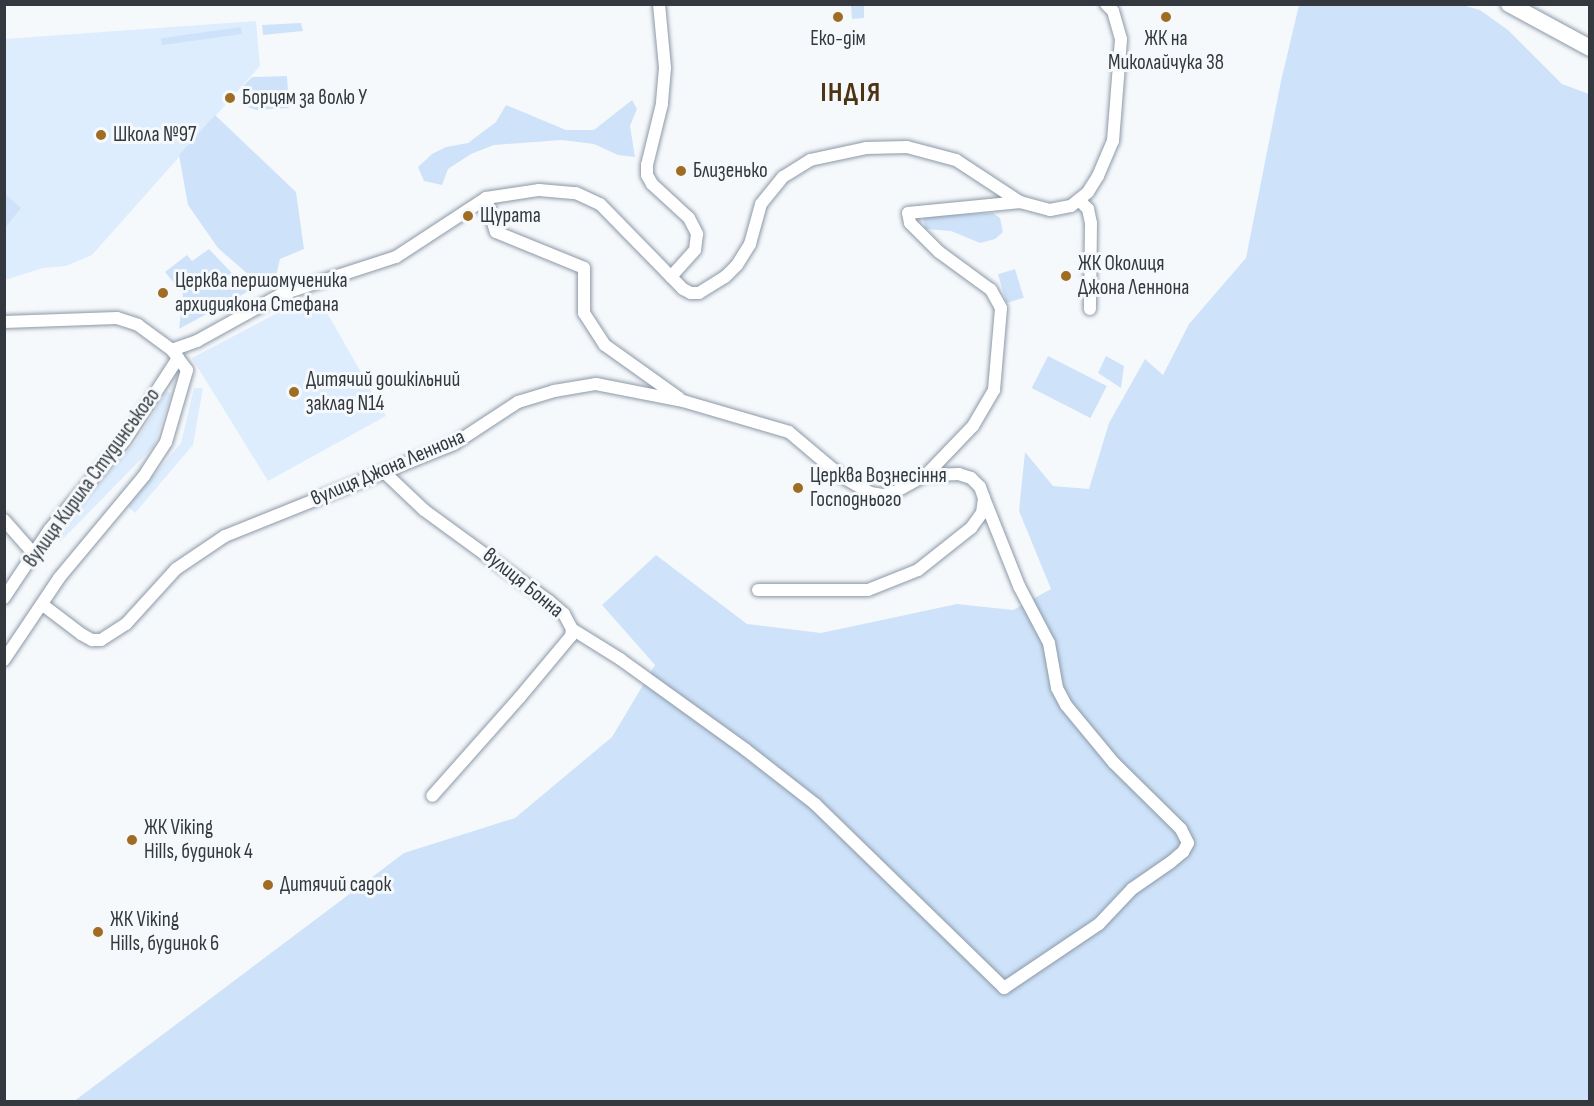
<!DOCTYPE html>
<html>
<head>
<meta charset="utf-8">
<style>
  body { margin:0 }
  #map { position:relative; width:1594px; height:1106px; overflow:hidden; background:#f6f9fc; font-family:"Sofia Sans Condensed",sans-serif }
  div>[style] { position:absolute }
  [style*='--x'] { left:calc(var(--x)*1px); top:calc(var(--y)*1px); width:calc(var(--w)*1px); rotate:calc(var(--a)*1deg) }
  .built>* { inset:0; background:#ddedfe }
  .green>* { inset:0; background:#cee3fa; transform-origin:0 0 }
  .roads { filter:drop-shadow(0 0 2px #8c99a7) drop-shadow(0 0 2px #8c99a7) }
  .street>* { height:12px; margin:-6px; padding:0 6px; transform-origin:6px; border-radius:6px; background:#fff }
  .secondary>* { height:16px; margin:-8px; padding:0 8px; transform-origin:8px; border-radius:8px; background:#fff }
  .dots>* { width:16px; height:16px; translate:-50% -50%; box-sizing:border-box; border:3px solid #f6f9fc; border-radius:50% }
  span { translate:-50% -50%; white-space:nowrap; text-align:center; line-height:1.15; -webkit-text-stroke:6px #f6f9fc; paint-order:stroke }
  .poi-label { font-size:21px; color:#33393e }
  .left { translate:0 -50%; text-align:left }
  .street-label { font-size:21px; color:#33393e }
  .district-label { font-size:27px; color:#4d3413; font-weight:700; letter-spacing:1.5px }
  .frame { position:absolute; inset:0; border:6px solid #33393e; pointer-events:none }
</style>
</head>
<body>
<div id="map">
  <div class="built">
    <div style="clip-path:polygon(256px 21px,260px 66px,92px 255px,66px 266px,43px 268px,5px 280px,5px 39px)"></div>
    <div style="clip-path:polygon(302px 300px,309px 310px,322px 304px,386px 416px,268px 481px,192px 358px)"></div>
    <div style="clip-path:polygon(194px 388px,203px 388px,193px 445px,135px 513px,128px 506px,181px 443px)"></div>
    <div style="clip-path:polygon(167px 391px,171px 394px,154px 446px,60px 542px,53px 535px,135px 443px)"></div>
  </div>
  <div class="green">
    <div style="clip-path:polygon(1458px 4px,1480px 10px,1508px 30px,1562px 84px,1589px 94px,1589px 1101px,73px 1102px,404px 853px,515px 818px,612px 737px,655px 665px,602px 605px,656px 555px,747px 624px,821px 633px,957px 604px,1013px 610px,1051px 589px,1019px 511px,1025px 452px,1053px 486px,1089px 489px,1109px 423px,1145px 359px,1163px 375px,1189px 324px,1246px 258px,1281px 81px,1299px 5px)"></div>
    <div style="clip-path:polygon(851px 5px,864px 5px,864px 18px,852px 19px)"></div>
    <div style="clip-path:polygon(301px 23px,303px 31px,263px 35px,262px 25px)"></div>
    <div style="left:241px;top:27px;width:7px;height:81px;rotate:82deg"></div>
    <div style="clip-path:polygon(287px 76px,289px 108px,256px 110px,245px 106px,242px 87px,252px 77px)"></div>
    <div style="clip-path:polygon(632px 100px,637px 109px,630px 126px,635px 157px,618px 155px,594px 144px,562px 140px,494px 145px,471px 154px,448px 169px,442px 185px,424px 181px,418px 167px,432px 154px,446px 147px,468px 143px,496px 122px,506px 105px,566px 130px,594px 130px)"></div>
    <div style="clip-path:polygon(215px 115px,296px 192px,304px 249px,280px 259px,275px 281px,259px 284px,218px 248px,188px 205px,179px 155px)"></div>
    <div style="clip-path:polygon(5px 194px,21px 208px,5px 228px)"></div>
    <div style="clip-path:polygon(993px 213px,1000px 218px,1003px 232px,995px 239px,980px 243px,951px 231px,925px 229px,923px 216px)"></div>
    <div style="clip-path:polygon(209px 249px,249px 291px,179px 329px,183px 294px,165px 272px,187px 255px,192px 261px)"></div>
    <div style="left:1015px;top:269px;width:30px;height:18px;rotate:73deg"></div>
    <div style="left:1048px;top:356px;width:66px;height:36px;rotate:27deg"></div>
    <div style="clip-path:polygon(1106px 356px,1124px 366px,1121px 388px,1098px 373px)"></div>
  </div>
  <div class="roads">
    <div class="street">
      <div style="--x:659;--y:4;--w:64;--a:84.6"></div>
      <div style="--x:665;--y:68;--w:36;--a:95"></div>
      <div style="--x:662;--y:104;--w:63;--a:103.8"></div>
      <div style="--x:647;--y:165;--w:10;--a:90"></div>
      <div style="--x:647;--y:175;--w:10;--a:61"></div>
      <div style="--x:652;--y:184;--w:50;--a:42.6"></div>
      <div style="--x:689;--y:218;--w:18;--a:63"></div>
      <div style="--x:697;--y:234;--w:16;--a:97"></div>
      <div style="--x:695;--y:250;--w:36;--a:132"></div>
      <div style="--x:486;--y:198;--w:35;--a:74"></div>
      <div style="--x:496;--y:232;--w:95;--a:22.2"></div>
      <div style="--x:584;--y:268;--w:45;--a:90"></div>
      <div style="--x:584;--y:313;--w:38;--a:57"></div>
      <div style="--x:605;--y:345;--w:91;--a:35.6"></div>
      <div style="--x:1079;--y:200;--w:13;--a:45"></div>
      <div style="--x:1088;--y:209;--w:14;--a:78"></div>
      <div style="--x:1091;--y:223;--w:86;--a:90.7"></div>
      <div style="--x:4;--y:322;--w:113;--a:-2"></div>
      <div style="--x:117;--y:318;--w:22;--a:18"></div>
      <div style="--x:138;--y:325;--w:42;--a:36.3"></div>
      <div style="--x:172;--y:350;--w:27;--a:-20"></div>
      <div style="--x:197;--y:341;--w:97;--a:-28.9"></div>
      <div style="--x:282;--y:294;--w:120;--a:-18"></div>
      <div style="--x:396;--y:257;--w:108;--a:-33.2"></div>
      <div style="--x:486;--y:198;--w:54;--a:-8.6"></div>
      <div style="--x:539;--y:190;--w:37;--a:5"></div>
      <div style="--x:576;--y:193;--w:26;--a:25"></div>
      <div style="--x:600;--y:204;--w:119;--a:45.7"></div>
      <div style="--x:683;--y:289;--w:9;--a:27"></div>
      <div style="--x:691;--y:293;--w:8;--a:0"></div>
      <div style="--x:699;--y:293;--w:31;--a:-32"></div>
      <div style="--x:725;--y:277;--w:17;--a:-45"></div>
      <div style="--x:737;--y:265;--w:25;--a:-58"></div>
      <div style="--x:750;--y:244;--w:41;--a:-74.6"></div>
      <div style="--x:761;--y:204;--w:35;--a:-51"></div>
      <div style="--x:783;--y:177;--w:32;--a:-32"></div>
      <div style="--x:810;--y:160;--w:57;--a:-12.1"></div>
      <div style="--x:866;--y:148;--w:41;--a:-1.4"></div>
      <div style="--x:907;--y:147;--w:51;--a:14.9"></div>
      <div style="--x:956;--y:160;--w:77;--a:33.3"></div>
      <div style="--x:384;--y:472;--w:55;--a:43.5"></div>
      <div style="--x:424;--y:510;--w:155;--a:36.1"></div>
      <div style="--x:549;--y:601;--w:20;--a:41"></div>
      <div style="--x:564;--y:614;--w:17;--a:62"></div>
      <div style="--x:572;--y:629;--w:7;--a:98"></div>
      <div style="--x:571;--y:636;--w:80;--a:129.9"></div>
      <div style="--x:520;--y:697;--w:132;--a:131.6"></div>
      <div style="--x:4;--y:520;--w:45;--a:48.6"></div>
      <div style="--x:758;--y:590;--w:110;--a:0"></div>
      <div style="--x:868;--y:590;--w:54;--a:-21.8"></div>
      <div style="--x:918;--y:570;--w:68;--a:-38.4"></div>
      <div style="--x:971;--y:528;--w:19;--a:-54"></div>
      <div style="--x:982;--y:513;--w:15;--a:-82"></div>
      <div style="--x:984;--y:498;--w:12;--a:-110"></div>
      <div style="--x:980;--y:487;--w:13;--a:-135"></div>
      <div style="--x:971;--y:478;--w:13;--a:-162"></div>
      <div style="--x:959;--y:474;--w:33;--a:178"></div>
      <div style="--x:4;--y:598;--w:83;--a:-56.3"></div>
      <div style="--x:50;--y:529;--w:116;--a:-49.9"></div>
      <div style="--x:125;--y:440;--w:98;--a:-57.1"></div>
      <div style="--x:43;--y:605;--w:48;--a:37.3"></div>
      <div style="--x:81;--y:634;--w:13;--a:29"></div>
      <div style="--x:92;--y:640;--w:9;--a:0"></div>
      <div style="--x:101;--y:640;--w:30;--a:-33"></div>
      <div style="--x:126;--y:624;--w:74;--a:-47.7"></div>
      <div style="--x:176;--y:569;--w:59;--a:-34"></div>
      <div style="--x:225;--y:536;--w:247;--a:-21.9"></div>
      <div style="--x:454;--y:444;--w:77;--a:-33.3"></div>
      <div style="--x:518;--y:402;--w:38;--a:-17"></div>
      <div style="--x:554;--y:391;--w:43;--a:-9.5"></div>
      <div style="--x:596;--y:384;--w:89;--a:11.1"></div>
      <div style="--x:683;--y:401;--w:110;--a:16.3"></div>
      <div style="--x:789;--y:432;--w:68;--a:40.2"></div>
      <div style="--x:841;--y:476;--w:34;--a:30"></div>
      <div style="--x:870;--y:493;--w:13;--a:9"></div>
      <div style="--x:883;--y:495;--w:12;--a:-14"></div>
      <div style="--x:895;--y:492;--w:35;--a:-29"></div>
      <div style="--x:926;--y:475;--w:68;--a:-46.2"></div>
      <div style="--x:973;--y:426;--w:42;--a:-59.7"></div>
      <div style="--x:994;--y:390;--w:82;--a:-85.1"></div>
      <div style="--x:1001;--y:308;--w:21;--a:-119"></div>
      <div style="--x:991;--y:290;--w:64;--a:-143.8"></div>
      <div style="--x:939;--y:252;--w:41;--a:-135"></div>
      <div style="--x:910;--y:223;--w:10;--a:-101"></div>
      <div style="--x:908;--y:213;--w:113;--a:-5.6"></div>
      <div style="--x:1020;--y:202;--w:31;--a:15"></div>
      <div style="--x:1050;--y:210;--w:21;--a:-11"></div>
      <div style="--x:1071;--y:206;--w:22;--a:-39"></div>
      <div style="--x:1088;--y:192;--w:19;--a:-58"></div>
      <div style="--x:1098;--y:176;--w:38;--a:-67"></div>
      <div style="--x:1113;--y:141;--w:102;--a:-85.5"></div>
      <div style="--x:1121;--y:39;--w:29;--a:-106"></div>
      <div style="--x:1113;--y:11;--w:10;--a:-135"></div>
      <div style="--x:572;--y:629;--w:57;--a:32"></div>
      <div style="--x:620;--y:659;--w:155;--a:35.8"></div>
      <div style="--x:746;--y:750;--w:88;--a:38"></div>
      <div style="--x:815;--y:804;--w:264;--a:44.2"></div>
      <div style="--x:1004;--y:988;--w:115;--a:-34"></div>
      <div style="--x:1099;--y:924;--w:48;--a:-46.7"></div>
      <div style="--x:1132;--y:889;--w:47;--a:-34.7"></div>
      <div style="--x:1171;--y:862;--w:16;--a:-40"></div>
      <div style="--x:1183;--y:852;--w:10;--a:-61"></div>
      <div style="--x:1188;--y:843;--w:16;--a:-117"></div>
      <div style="--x:1181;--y:829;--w:94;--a:-135.4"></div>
      <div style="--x:1114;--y:763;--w:75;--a:-129.6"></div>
      <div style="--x:1066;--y:705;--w:19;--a:-118"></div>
      <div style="--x:1057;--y:688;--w:46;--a:-100.1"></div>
      <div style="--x:1049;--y:643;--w:64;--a:-117.8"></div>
      <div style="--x:1019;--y:586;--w:95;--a:-111.7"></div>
      <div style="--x:4;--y:660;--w:99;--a:-56.1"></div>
      <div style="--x:59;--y:578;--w:133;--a:-50.2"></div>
      <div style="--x:144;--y:476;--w:40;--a:-57.1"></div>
      <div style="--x:166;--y:442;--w:75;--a:-73.7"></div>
      <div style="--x:187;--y:370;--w:25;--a:-127"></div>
    </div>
    <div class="secondary">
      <div style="--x:1509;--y:4;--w:92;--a:28.5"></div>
    </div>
  </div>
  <div class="dots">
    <div style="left:838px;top:17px;background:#a06c24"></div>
    <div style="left:1166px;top:17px;background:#a06c24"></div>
    <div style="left:230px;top:98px;background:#a06c24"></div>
    <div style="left:101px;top:135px;background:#a06c24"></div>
    <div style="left:681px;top:171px;background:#a06c24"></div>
    <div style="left:468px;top:216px;background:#a06c24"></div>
    <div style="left:1066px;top:276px;background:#a06c24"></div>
    <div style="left:163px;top:293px;background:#a06c24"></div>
    <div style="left:294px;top:392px;background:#a06c24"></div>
    <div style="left:798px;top:488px;background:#a06c24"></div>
    <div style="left:132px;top:840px;background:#a06c24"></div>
    <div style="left:268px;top:885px;background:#a06c24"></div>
    <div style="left:98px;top:932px;background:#a06c24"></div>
  </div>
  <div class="poi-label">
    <span style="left:838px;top:39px">Еко-дім</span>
    <span style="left:1166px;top:51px">ЖК на<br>Миколайчука 38</span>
    <span class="left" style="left:242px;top:98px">Борцям за волю У</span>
    <span class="left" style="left:113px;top:135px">Школа №97</span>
    <span class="left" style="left:693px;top:171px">Близенько</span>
    <span class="left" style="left:480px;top:216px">Щурата</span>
    <span class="left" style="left:1078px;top:276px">ЖК Околиця<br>Джона Леннона</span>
    <span class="left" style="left:175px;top:293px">Церква першомученика<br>архидиякона Стефана</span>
    <span class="left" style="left:306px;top:392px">Дитячий дошкільний<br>заклад N14</span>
    <span class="left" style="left:810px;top:488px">Церква Вознесіння<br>Господнього</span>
    <span class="left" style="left:144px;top:840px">ЖК Viking<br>Hills, будинок 4</span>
    <span class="left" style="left:280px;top:885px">Дитячий садок</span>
    <span class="left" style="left:110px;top:932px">ЖК Viking<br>Hills, будинок 6</span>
  </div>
  <div class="street-label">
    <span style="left:388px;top:468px;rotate:-23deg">вулиця Джона Леннона</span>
    <span style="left:92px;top:478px;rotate:-54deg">вулиця Кирила Студинського</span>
    <span style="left:523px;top:583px;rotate:39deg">вулиця Бонна</span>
  </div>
  <div class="district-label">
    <span style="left:851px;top:94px">ІНДІЯ</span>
  </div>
  <div class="frame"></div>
</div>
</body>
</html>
